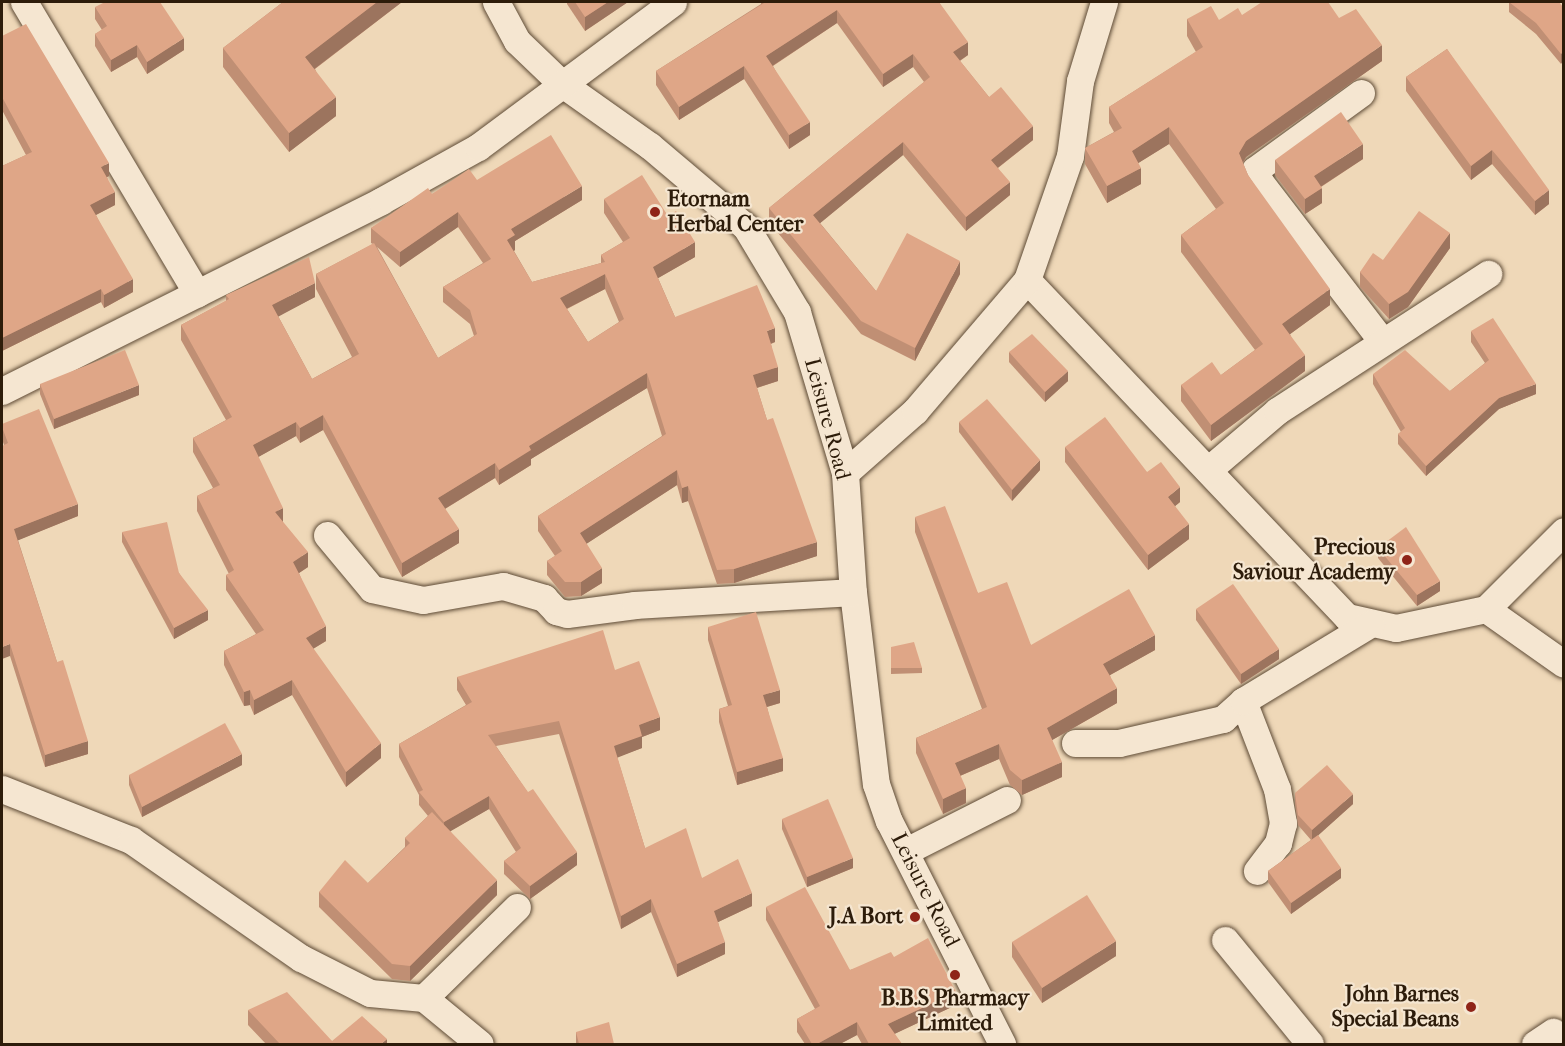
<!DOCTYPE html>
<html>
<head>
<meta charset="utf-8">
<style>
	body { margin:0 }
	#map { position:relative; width:1565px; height:1046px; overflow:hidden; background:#efd8b8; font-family:"IM FELL French Canon",serif }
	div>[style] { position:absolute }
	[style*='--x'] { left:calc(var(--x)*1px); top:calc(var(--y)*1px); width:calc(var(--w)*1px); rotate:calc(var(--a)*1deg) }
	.roads { filter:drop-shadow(0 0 2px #5e4b36) drop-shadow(0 0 2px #5e4b36) }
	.street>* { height:27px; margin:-13.5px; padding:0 13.5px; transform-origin:13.5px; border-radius:13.5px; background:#f5e6d1 }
	.wall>* { inset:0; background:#c08f74 }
	.shaded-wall>* { inset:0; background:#9c745e }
	.building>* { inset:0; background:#dfa687 }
	.dots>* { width:16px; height:16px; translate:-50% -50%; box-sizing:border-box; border:3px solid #f5e6d1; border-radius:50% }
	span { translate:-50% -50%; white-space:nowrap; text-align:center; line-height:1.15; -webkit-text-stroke:4.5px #f5e6d1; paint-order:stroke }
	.poi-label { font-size:22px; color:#2d1c0a; font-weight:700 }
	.left { translate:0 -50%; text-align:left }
	.right { translate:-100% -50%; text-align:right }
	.street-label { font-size:22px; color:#2d1c0a }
	.frame { position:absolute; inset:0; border:3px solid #2d1c0a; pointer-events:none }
</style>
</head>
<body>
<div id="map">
	<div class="roads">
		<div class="street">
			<i style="--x:24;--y:2;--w:339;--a:59.3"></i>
			<i style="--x:496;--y:2;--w:44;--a:61.7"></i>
			<i style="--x:517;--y:41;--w:61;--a:43.7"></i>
			<i style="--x:561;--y:83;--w:109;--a:35.3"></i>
			<i style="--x:650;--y:146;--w:126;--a:40.2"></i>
			<i style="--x:746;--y:227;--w:99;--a:59"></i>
			<i style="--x:797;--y:312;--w:168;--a:73.4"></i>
			<i style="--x:845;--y:473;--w:119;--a:86.2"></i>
			<i style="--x:853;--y:592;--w:193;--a:83.2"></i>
			<i style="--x:876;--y:784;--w:39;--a:71"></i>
			<i style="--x:889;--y:821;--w:250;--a:63.1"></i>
			<i style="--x:1361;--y:93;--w:131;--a:144"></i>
			<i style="--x:1255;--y:170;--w:13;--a:67"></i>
			<i style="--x:1260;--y:182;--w:200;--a:52.5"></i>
			<i style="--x:1027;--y:280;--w:465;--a:46.5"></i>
			<i style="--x:1347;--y:617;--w:50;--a:12.7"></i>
			<i style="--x:1396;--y:628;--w:92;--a:-11.9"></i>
			<i style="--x:1486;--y:609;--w:110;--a:-45"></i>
			<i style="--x:2;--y:391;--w:424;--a:-26.6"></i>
			<i style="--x:381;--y:201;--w:111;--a:-29.1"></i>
			<i style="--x:478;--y:147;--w:243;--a:-36.6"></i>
			<i style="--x:1208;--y:470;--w:91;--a:-40.5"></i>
			<i style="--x:1277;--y:411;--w:252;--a:-33"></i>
			<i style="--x:845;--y:473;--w:94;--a:-41.5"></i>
			<i style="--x:915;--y:411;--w:172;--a:-49.5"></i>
			<i style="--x:1027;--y:280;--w:131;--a:-70.9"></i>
			<i style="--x:1070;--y:156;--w:76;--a:-82.4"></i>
			<i style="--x:1080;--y:81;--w:83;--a:-73.1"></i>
			<i style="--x:327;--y:535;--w:70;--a:50.2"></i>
			<i style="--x:372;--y:589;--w:52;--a:12.2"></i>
			<i style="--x:423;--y:600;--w:81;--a:-9.9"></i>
			<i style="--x:503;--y:586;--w:43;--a:16.3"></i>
			<i style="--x:544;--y:598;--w:18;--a:47"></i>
			<i style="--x:556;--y:611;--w:11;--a:15"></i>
			<i style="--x:567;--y:614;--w:69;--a:-7.5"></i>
			<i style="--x:635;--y:605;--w:218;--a:-3.4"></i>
			<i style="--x:1486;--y:609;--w:95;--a:35.2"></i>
			<i style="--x:1243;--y:701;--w:94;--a:68.9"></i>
			<i style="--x:1277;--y:789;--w:35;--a:80"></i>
			<i style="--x:1283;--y:823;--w:21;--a:104"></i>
			<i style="--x:1278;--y:843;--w:35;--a:127"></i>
			<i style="--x:1075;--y:743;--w:44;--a:0"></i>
			<i style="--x:1119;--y:743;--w:107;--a:-13"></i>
			<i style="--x:1223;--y:719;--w:27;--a:-42"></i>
			<i style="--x:1243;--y:701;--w:149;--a:-31.2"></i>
			<i style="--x:2;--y:789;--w:139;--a:21.6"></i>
			<i style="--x:131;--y:840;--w:207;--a:34.8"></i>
			<i style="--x:301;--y:958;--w:77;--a:26.9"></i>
			<i style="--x:370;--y:993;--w:54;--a:5.3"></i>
			<i style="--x:424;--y:998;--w:130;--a:-44.4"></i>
			<i style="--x:906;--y:851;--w:113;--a:-26.8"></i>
			<i style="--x:1225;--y:940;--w:134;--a:50.7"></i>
			<i style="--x:424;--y:998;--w:72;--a:39.4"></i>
			<i style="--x:1535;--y:1044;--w:22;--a:-34"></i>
		</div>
	</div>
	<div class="wall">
		<i style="clip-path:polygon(283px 2px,402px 2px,315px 69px,336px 116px,289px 152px,223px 67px,223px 48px)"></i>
		<i style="clip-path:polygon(567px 2px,628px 2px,585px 31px,567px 4px)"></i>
		<i style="clip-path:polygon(761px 2px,939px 2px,968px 55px,960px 61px,989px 97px,1033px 140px,998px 168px,1010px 195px,966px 231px,903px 155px,820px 223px,876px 291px,960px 274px,915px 361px,861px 334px,769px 222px,769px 208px,924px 82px,913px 67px,883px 87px,837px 23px,773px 66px,810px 135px,789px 149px,744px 79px,679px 120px,656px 85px,656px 71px,761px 4px)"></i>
		<i style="clip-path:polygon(1509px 2px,1563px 7px,1561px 64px,1536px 34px,1509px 12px)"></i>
		<i style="clip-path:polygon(95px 7px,184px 50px,147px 74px,137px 57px,111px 72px,95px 46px,95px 34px,102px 30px,95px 19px)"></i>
		<i style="clip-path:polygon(1242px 15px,1339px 18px,1382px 61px,1246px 157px,1243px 163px,1248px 175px,1330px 305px,1290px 334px,1305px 371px,1211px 441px,1181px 401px,1181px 385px,1221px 375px,1255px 350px,1181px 252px,1181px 235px,1216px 209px,1169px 144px,1138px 163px,1141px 184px,1107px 203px,1085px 164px,1085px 148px,1114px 132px,1109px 123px,1109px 107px,1196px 52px,1187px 36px,1187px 19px,1219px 20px)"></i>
		<i style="clip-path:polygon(2px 36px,109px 176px,107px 177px,115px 205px,96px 215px,133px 292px,104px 308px,101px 302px,2px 351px,2px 166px,26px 155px,2px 110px)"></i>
		<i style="clip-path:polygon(1447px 49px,1549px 204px,1535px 215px,1492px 164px,1471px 180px,1406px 91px,1406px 77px)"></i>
		<i style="clip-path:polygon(1363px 159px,1321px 187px,1322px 203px,1305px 214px,1275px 175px,1275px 160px)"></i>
		<i style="clip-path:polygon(evenodd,477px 180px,582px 200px,515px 241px,515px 250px,514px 251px,532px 282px,601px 263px,601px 255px,623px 242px,604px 213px,604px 199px,695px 257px,658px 278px,675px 317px,775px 342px,771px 344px,778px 381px,757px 388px,767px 420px,817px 556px,734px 583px,717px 584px,688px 501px,682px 503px,677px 485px,586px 544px,602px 583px,581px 596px,565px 597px,547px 575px,547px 561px,555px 556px,538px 531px,538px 516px,662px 436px,647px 388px,531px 459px,531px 465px,499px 485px,495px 478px,445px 509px,459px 543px,402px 577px,323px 430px,300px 443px,296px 436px,258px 457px,283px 523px,308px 567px,299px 573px,326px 641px,313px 649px,381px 758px,346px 787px,292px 695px,254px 715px,250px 705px,244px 706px,224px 665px,224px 651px,256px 634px,226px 590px,226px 575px,229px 574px,197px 511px,197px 496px,213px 488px,193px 452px,193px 438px,226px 420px,181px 340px,181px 325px,226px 301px,226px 295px,315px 297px,278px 316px,312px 379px,352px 357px,316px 289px,316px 274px,373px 244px,371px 243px,371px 228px,432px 194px,477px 180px,458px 227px,483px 263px,443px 287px,443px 302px,470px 324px,474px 336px,438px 358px,377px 247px,400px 267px,458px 227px,477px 180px,605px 289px,619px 322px,588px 342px,567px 309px,605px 289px)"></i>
		<i style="clip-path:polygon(1450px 248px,1408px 307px,1389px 319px,1360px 287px,1360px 272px,1383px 260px)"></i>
		<i style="clip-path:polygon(1471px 331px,1536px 394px,1499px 409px,1426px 476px,1398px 444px,1398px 434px,1401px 432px,1373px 384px,1373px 374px,1450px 391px,1485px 363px,1471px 342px)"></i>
		<i style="clip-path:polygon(1009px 352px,1068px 381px,1045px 402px,1009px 362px)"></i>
		<i style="clip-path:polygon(40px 384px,139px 395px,54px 429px,40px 394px)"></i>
		<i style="clip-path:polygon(959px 422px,1040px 470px,1012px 501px,959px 432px)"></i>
		<i style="clip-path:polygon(2px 424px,78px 516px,18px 540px,57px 662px,88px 754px,45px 767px,10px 656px,4px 445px,2px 439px)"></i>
		<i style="clip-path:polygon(1065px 447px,1147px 472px,1180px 502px,1175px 506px,1189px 539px,1148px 570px,1065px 462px)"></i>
		<i style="clip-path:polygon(915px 517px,978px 593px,1031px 645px,1155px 650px,1110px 675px,1117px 703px,1052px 740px,1062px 777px,1022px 795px,1010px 785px,999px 759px,960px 776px,966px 803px,943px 814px,916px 753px,916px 738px,982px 709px,915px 532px)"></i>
		<i style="clip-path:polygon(122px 532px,179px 573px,208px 620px,174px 639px,122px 542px)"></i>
		<i style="clip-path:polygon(1378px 548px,1440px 591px,1417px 606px,1378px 558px)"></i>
		<i style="clip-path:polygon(1196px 609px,1279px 659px,1241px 684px,1196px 620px)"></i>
		<i style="clip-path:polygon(708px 627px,780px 703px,767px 707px,783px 771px,737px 785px,719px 722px,719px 709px,728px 706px,708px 640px)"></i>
		<i style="clip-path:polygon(891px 647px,922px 668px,922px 673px,891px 674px)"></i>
		<i style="clip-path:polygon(615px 670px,660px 730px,642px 737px,642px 748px,617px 757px,645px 848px,702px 878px,752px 906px,718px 922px,725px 954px,677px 977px,651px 912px,621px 929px,559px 734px,496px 746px,577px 865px,530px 899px,504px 874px,504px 861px,516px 852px,489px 809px,450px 831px,497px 895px,410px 981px,392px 979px,319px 907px,319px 892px,368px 883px,405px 847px,405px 838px,428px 816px,419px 805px,419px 795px,399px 757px,399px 744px,466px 705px,457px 690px,457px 677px)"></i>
		<i style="clip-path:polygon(242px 765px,142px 817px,129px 785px,129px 775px)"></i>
		<i style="clip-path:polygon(1295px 793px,1353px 804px,1318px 835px,1341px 878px,1291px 914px,1268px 882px,1268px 871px,1311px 840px,1298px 825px,1295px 803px)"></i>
		<i style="clip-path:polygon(782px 819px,853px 868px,807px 887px,782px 829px)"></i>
		<i style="clip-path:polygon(766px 907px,850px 970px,894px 957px,956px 1005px,894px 1034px,902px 1044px,862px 1044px,857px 1035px,840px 1044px,805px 1044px,797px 1032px,797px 1019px,815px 1009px,766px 920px)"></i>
		<i style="clip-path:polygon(1012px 942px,1116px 956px,1042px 1003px,1012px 957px)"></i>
		<i style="clip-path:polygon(248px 1010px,332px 1041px,387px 1044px,266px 1044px,248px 1025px)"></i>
		<i style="clip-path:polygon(576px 1032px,614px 1044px,576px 1044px)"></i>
	</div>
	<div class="shaded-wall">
		<i style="clip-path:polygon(377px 2px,402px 2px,305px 76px,305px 57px)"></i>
		<i style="clip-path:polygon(608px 2px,628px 2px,585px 31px,585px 17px)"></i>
		<i style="clip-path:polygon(837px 10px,837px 23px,766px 70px,766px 56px)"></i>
		<i style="clip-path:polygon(184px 38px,184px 50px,147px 74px,147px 62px)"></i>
		<i style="clip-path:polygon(968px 42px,968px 55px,953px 65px,953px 52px)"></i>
		<i style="clip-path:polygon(137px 45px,137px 57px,111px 72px,111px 60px)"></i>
		<i style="clip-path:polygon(1382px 45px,1382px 61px,1246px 157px,1239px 170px,1239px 153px,1246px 141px)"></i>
		<i style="clip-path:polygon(1563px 51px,1563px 61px,1561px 64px,1561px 54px)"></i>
		<i style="clip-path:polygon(913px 54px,913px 67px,883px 87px,883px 74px)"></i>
		<i style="clip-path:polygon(744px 66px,744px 79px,679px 120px,679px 107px)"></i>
		<i style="clip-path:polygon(336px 97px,336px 116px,289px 152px,289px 133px)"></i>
		<i style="clip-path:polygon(810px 122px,810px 135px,789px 149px,789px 135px)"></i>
		<i style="clip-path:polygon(1033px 126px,1033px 140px,991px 173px,991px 160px)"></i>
		<i style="clip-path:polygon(1169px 127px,1169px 144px,1132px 167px,1132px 151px)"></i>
		<i style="clip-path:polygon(903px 142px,903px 155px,813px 229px,813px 215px)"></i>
		<i style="clip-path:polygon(1363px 144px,1363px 159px,1314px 191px,1314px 176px)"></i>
		<i style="clip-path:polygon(1492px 150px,1492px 164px,1471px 180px,1471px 166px)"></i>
		<i style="clip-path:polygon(109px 163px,109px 176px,101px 180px,101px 167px)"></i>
		<i style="clip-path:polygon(1141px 168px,1141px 184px,1107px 203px,1107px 186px)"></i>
		<i style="clip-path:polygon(1010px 182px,1010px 195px,966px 231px,966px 217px)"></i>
		<i style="clip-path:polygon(582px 186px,582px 200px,515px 241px,515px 250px,507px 255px,507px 240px,511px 229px)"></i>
		<i style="clip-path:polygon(1322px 188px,1322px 203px,1305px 214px,1305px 199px)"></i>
		<i style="clip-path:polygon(1549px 190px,1549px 204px,1535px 215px,1535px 201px)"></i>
		<i style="clip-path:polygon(115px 192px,115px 205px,90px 218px,90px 205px)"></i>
		<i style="clip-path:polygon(458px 212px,458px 227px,400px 267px,400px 252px)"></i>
		<i style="clip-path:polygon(1450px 233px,1450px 248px,1408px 307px,1389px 319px,1389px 304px)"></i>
		<i style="clip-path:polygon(695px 242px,695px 257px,653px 281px,653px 267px)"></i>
		<i style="clip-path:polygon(960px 261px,960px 274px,915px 361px,915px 348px)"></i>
		<i style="clip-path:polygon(605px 274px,605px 289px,560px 312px,560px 298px)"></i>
		<i style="clip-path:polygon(133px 279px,133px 292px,104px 308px,104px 295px)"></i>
		<i style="clip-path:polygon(315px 283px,315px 297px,272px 320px,272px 305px)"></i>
		<i style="clip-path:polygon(101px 289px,101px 302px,2px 351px,2px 338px)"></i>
		<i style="clip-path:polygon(1330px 289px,1330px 305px,1282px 340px,1282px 324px)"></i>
		<i style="clip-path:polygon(775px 328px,775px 342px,767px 345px,767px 331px)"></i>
		<i style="clip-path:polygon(1305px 355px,1305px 371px,1211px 441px,1211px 425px)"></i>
		<i style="clip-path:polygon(778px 367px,778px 381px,753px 389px,753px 375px)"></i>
		<i style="clip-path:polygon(1068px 371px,1068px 381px,1045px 402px,1045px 392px)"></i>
		<i style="clip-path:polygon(647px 373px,647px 388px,531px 459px,531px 465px,499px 485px,499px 470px,529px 446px)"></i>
		<i style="clip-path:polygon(1536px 384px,1536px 394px,1499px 409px,1426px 476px,1426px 466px,1499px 398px)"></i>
		<i style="clip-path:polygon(139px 385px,139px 395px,54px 429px,54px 419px)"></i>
		<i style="clip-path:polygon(323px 415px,323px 430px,300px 443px,300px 428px)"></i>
		<i style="clip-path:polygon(296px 422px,296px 436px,253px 460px,253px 445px)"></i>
		<i style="clip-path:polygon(1040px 460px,1040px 470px,1012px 501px,1012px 490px)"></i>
		<i style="clip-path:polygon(495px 463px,495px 478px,438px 513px,438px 498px)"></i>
		<i style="clip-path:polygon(677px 470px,677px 485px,580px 548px,580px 533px)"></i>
		<i style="clip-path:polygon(688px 486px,688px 501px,682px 503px,682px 488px)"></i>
		<i style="clip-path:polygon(1180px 487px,1180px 502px,1168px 512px,1168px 497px)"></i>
		<i style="clip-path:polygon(78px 504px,78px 516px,14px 542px,14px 529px)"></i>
		<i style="clip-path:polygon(283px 508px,283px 523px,275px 512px)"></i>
		<i style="clip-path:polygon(1189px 524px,1189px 539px,1148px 570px,1148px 555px)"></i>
		<i style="clip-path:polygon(459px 529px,459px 543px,402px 577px,402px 563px)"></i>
		<i style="clip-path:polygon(817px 542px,817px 556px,734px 583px,734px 569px)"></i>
		<i style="clip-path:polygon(308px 552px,308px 567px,293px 577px,293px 562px)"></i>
		<i style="clip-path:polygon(602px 568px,602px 583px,581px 596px,581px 582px)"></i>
		<i style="clip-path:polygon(1440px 581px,1440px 591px,1417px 606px,1417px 595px)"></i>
		<i style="clip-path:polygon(208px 610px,208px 620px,174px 639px,174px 628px)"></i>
		<i style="clip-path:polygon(326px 626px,326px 641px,306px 653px,306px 638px)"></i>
		<i style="clip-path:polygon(1155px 635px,1155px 650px,1103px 679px,1103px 664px)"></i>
		<i style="clip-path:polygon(10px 644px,10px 656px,2px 659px,2px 647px)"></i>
		<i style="clip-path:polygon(1279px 649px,1279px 659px,1241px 684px,1241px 674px)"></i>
		<i style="clip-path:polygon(292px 680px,292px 695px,254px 715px,254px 700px)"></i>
		<i style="clip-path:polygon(1117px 688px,1117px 703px,1047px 743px,1047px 728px)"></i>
		<i style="clip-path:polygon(250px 690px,250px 705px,244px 706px,244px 692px)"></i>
		<i style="clip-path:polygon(780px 690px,780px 703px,763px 708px,763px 695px)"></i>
		<i style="clip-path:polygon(660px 717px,660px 730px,642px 737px,642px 748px,614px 759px,614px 746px,639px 725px)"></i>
		<i style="clip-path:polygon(88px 741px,88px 754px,45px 767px,45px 755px)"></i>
		<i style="clip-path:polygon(381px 743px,381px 758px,346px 787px,346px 772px)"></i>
		<i style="clip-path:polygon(999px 744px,999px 759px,955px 778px,955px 763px)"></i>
		<i style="clip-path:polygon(242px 754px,242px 765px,142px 817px,142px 807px)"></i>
		<i style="clip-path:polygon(783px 758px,783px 771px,737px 785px,737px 772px)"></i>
		<i style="clip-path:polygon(1062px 762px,1062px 777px,1022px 795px,1022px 780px)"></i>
		<i style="clip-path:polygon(966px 788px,966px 803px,943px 814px,943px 799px)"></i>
		<i style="clip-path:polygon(1353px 794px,1353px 804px,1312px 841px,1312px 830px)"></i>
		<i style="clip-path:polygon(489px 796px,489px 809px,444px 835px,444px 822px)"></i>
		<i style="clip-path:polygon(577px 852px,577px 865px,530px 899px,530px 886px)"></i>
		<i style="clip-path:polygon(853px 858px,853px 868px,807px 887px,807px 877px)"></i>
		<i style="clip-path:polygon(1341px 868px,1341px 878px,1291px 914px,1291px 903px)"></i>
		<i style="clip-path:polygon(497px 880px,497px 895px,410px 981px,410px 966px)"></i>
		<i style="clip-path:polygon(752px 893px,752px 906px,714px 924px,714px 911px)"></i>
		<i style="clip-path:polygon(651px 899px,651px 912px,621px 929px,621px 916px)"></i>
		<i style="clip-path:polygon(1116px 941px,1116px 956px,1042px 1003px,1042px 988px)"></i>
		<i style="clip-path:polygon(725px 942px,725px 954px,677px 977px,677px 964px)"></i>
		<i style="clip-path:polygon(956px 992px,956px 1005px,888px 1037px,888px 1024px)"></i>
		<i style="clip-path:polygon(857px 1022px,857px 1035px,840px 1044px,817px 1044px)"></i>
		<i style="clip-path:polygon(387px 1039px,387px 1044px,381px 1044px)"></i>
	</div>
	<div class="building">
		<i style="clip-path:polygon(105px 2px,160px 2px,184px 38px,147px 62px,137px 45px,111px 60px,95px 34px,107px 26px,95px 7px)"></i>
		<i style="clip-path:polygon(283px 2px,377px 2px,305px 57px,336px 97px,289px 133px,223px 48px)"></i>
		<i style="clip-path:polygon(575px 2px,608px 2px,585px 17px)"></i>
		<i style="clip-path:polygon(763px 2px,939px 2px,968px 42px,953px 52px,989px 97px,1001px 87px,1033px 126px,991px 160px,1010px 182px,966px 217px,903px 142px,813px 215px,876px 291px,907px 233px,960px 261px,915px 348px,861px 321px,769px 208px,930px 77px,913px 54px,883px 74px,837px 10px,766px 56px,810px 122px,789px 135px,744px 66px,679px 107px,656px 71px,764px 3px)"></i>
		<i style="clip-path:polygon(1262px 2px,1328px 2px,1339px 18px,1356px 9px,1382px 45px,1246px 141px,1239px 153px,1248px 175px,1330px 289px,1282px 324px,1305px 355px,1211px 425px,1181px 385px,1212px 362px,1221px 375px,1263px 344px,1181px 235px,1224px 203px,1169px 127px,1132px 151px,1141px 168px,1107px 186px,1085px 148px,1122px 128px,1109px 107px,1203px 47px,1187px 19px,1211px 6px,1219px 20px,1238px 8px,1242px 15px)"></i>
		<i style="clip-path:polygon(1509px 2px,1559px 2px,1563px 7px,1563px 51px,1561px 54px,1536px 23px)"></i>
		<i style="clip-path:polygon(26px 24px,109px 163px,101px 167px,115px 192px,90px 205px,133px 279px,104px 295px,101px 289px,2px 338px,2px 245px,3px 244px,2px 241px,2px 166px,32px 152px,2px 97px,2px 36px)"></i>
		<i style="clip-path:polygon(1447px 49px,1549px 190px,1535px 201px,1492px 150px,1471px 166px,1406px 77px)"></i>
		<i style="clip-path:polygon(1341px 112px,1363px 144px,1314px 176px,1322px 188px,1305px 199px,1275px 160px)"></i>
		<i style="clip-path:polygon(evenodd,551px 135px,582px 186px,511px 229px,515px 235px,507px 240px,532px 282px,605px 262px,601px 255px,630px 238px,604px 199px,642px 175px,668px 216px,676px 211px,695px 242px,653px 267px,675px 317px,757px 285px,775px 328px,767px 331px,778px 367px,753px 375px,767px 420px,773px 418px,817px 542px,734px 569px,717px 570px,688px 486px,682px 488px,677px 470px,580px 533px,602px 568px,581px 582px,565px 582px,547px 561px,562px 551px,538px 516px,666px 434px,647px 373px,529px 446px,531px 450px,499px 470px,495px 463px,438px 498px,459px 529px,402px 563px,323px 415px,300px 428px,296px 422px,253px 445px,283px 508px,275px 512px,308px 552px,293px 562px,326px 626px,306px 638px,381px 743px,346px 772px,292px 680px,254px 700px,250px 690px,244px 692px,224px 651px,264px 630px,226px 575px,234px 570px,197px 496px,220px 485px,193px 438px,232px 417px,181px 325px,229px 299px,226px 295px,309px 257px,315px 283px,272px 305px,312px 379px,359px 354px,316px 274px,374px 243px,438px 358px,477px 334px,470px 310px,443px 287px,491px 259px,458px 212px,400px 252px,371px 228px,428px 188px,432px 194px,469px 169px,477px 180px,551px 135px,605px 274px,624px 319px,588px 342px,560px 298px,605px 274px)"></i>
		<i style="clip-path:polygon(1419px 211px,1450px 233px,1408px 292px,1389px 304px,1360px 272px,1373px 253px,1383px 260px)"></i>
		<i style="clip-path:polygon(1493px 318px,1536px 384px,1499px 398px,1426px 466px,1398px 434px,1405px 428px,1373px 374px,1405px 350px,1450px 391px,1489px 360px,1471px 331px)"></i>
		<i style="clip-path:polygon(1032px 334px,1068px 371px,1045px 392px,1009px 352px)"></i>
		<i style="clip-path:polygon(125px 350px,139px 385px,54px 419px,40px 384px)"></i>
		<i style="clip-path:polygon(987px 399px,1040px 460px,1012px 490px,959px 422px)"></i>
		<i style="clip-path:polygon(39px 409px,78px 504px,14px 529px,57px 662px,63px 660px,88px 741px,45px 755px,10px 644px,2px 647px,2px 446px,8px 443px,2px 427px,2px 424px)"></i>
		<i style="clip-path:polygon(1105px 417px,1147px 472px,1161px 462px,1180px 487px,1168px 497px,1189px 524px,1148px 555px,1065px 447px)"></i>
		<i style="clip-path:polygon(945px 506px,978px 593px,1007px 582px,1031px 645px,1129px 589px,1155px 635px,1103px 664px,1117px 688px,1047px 728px,1062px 762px,1022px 780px,1010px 770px,999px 744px,955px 763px,966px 788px,943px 799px,916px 738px,987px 707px,915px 517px)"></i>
		<i style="clip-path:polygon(167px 522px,179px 573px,208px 610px,174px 628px,122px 532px)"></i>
		<i style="clip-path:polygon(1406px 527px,1440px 581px,1417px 595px,1378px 548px)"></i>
		<i style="clip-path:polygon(1233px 584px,1279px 649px,1241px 674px,1196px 609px)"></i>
		<i style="clip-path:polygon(756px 612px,780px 690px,763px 695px,783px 758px,737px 772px,719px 709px,732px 705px,708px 627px)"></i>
		<i style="clip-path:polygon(603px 630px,615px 670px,639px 661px,660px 717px,639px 725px,642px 736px,614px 746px,645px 848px,686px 828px,702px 878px,738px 859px,752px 893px,714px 911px,725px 942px,677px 964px,651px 899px,621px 916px,559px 721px,488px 735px,528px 792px,533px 789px,577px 852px,530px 886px,504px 861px,521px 848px,489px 796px,444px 822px,419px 792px,423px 790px,399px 744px,472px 702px,457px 677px)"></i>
		<i style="clip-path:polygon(914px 642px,922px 668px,891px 668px,891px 647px)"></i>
		<i style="clip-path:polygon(225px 723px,242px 754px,142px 807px,129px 775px)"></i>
		<i style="clip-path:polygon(1327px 765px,1353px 794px,1312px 830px,1298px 815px,1295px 793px)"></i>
		<i style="clip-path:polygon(828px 799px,853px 858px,807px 877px,782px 819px)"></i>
		<i style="clip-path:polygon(432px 812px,497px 880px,410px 966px,392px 964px,319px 892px,345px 860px,368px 883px,410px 843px,405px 838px)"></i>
		<i style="clip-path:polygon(1318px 835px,1341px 868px,1291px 903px,1268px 871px)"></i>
		<i style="clip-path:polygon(805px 887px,850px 970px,891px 952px,894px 957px,928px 938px,956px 992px,888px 1024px,902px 1044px,869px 1044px,857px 1022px,817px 1044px,812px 1044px,797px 1019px,820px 1006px,766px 907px)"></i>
		<i style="clip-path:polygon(1087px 895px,1116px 941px,1042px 988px,1012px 942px)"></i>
		<i style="clip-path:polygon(287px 992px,332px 1041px,362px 1016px,387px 1039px,381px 1044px,280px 1044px,248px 1010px)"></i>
		<i style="clip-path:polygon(609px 1022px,614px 1044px,579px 1044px,576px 1032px)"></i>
	</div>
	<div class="dots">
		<i style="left:655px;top:212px;background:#8f2418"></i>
		<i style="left:1407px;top:560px;background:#8f2418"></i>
		<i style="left:915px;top:917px;background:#8f2418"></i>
		<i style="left:955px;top:975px;background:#8f2418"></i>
		<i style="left:1471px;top:1007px;background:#8f2418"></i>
	</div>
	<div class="poi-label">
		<span class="left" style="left:667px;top:212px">Etornam<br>Herbal Center</span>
		<span class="right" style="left:1395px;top:560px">Precious<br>Saviour Academy</span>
		<span class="right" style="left:903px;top:917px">J.A Bort</span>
		<span class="right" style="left:1459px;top:1007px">John Barnes<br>Special Beans</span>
		<span style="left:955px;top:1011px">B.B.S Pharmacy<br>Limited</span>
	</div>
	<div class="street-label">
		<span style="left:827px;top:419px;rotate:75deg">Leisure Road</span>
		<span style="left:925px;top:890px;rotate:63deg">Leisure Road</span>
	</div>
	<div class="frame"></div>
</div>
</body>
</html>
